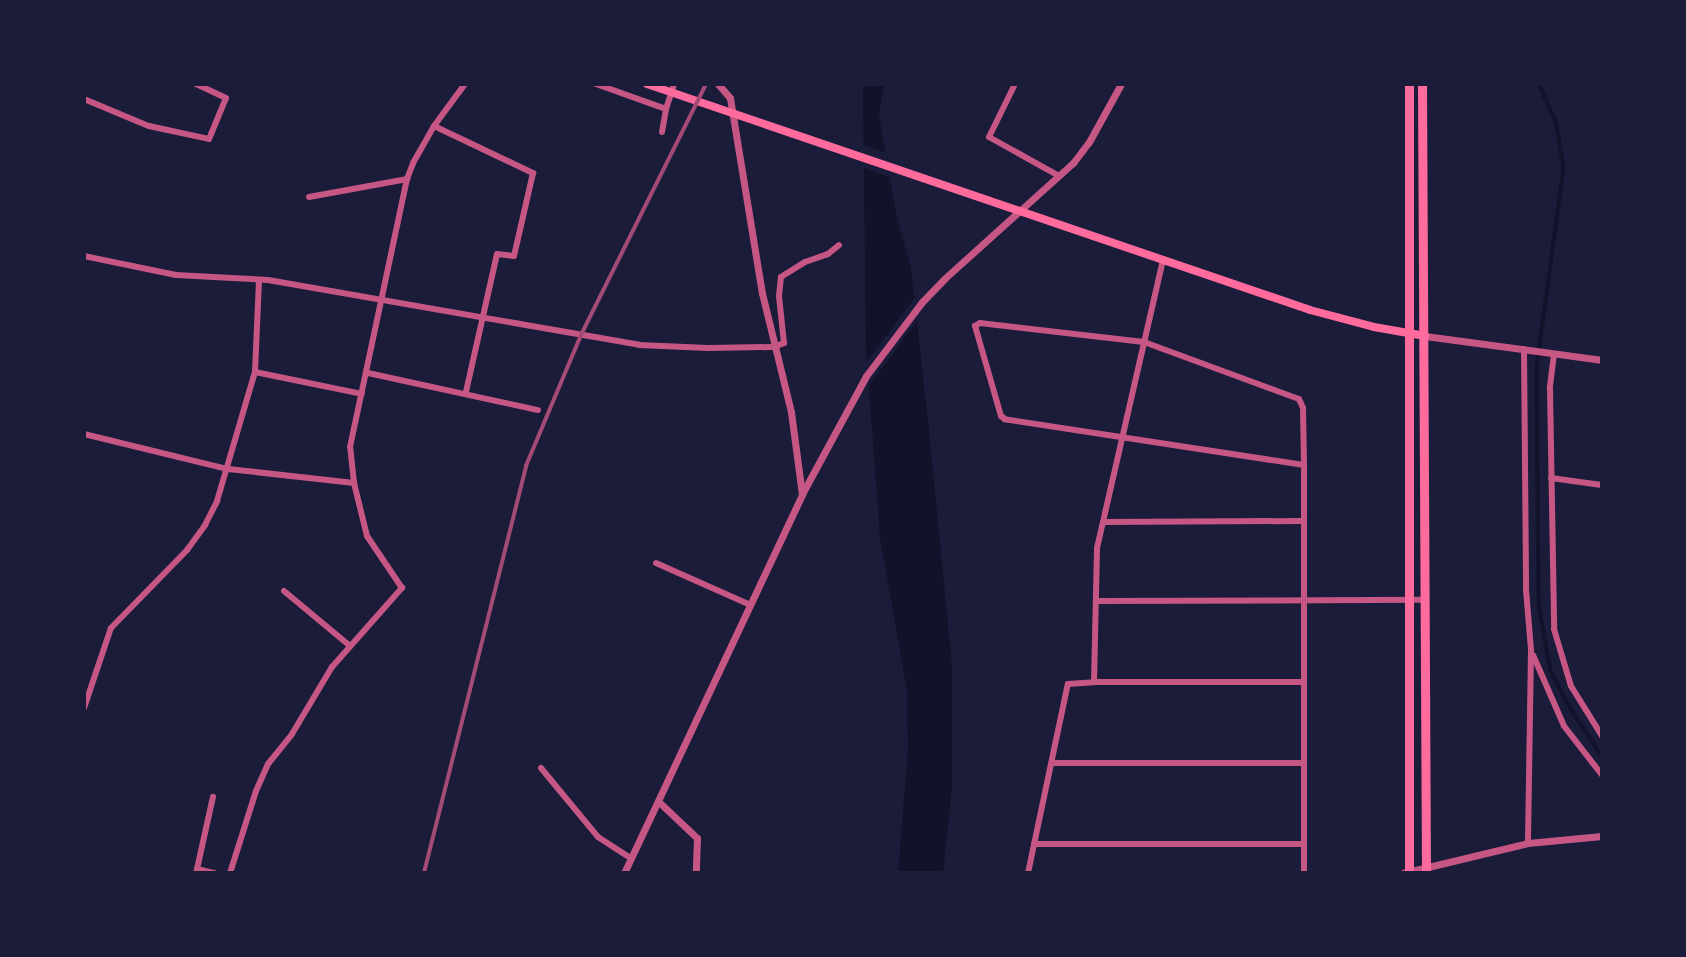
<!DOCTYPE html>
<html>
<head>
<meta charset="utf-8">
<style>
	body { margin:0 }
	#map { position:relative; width:1686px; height:957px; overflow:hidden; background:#1b1b3a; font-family:Cabin,sans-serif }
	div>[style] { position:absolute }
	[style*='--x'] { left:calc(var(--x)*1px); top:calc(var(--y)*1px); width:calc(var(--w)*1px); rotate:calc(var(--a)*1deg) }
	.water>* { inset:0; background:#12122b }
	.pier>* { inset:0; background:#1b1b3a }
	.stream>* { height:3.5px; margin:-1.75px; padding:0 1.75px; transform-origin:1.75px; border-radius:1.75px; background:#12122b }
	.minor>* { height:6px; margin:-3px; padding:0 3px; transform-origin:3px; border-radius:3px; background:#c65784 }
	.tertiary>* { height:7px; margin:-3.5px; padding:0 3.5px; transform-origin:3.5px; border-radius:3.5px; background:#c65784 }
	.secondary>* { height:8px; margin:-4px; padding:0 4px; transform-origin:4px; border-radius:4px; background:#ff6b9d }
	.primary>* { height:9px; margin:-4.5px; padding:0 4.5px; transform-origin:4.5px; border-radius:4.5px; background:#ff6b9d }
	.rail>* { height:3.5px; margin:-1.75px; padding:0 1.75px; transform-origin:1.75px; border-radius:1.75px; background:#a44b75 }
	span { translate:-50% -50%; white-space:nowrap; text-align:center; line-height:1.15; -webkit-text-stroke:5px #1b1b3a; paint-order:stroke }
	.frame { position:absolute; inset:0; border:86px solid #1b1b3a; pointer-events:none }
</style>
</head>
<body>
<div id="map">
	<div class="water">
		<i style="clip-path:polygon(863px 84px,884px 84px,879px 115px,896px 213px,911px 269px,928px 421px,952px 666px,952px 787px,943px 873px,898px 873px,908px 750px,907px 690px,880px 538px,873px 442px,866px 348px)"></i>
	</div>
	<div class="pier">
		<i style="clip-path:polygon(859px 144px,890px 154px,895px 179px,860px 167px)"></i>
		<i style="clip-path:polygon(917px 294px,920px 317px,865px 391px,864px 366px)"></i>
	</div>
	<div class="stream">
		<i style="--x:1539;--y:84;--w:41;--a:65.3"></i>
		<i style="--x:1556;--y:121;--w:48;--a:80.3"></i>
		<i style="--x:1564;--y:168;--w:201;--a:97.7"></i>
		<i style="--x:1537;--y:367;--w:238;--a:89.5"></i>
		<i style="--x:1539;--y:605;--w:67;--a:79.7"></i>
		<i style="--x:1551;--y:671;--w:34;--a:63"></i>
		<i style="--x:1566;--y:701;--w:66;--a:56.8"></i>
	</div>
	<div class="minor">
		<i style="--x:596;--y:84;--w:74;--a:19.7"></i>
		<i style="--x:666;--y:109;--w:26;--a:-72"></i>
		<i style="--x:1015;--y:84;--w:59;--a:116.1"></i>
		<i style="--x:989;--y:137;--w:80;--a:29.1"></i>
		<i style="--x:84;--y:99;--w:70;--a:22.6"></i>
		<i style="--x:149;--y:126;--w:61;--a:12.2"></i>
		<i style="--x:209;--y:139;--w:44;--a:-67.5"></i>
		<i style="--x:226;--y:98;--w:33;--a:-155"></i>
		<i style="--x:434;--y:126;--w:110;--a:25.4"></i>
		<i style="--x:533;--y:173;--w:85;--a:102.9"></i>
		<i style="--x:514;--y:256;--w:17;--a:-173"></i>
		<i style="--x:497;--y:254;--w:141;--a:102.7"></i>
		<i style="--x:662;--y:132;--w:23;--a:-80"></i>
		<i style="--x:309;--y:197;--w:100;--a:-10.4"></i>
		<i style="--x:84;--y:256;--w:94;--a:11.7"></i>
		<i style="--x:176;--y:275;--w:92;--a:3.1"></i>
		<i style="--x:268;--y:280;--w:377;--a:9.9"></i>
		<i style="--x:639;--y:345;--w:69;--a:2.5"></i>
		<i style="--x:708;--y:348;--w:66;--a:-0.9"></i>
		<i style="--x:774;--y:347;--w:11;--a:-22"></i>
		<i style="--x:784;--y:343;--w:47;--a:-96.1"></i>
		<i style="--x:779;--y:296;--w:19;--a:-84"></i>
		<i style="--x:781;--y:277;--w:28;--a:-32"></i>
		<i style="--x:805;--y:262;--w:24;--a:-19"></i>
		<i style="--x:828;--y:254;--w:14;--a:-39"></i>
		<i style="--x:1524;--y:349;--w:241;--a:89.5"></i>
		<i style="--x:1526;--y:590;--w:60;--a:85.2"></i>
		<i style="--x:1531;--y:650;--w:193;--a:90.9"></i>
		<i style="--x:1554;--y:354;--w:35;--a:97"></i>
		<i style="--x:1550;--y:389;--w:240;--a:89"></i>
		<i style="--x:1554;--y:629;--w:59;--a:73.4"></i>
		<i style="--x:1571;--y:686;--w:59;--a:58.2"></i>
		<i style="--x:255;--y:372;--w:109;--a:11.6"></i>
		<i style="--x:368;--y:373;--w:174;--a:12.3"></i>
		<i style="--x:84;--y:434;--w:148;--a:13.7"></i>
		<i style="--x:228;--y:469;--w:127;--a:6.3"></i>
		<i style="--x:1304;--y:465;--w:303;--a:-171.3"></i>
		<i style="--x:1005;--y:419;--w:5;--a:-143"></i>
		<i style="--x:1001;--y:416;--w:94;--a:-106.1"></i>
		<i style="--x:975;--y:326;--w:6;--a:-31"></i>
		<i style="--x:980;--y:323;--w:165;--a:6.6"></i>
		<i style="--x:1144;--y:342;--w:165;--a:20.2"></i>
		<i style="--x:1299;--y:399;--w:10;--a:66"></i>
		<i style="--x:1303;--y:408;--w:57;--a:89"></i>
		<i style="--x:1304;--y:465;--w:408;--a:90"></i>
		<i style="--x:1551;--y:478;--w:51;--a:7.8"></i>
		<i style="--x:1104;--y:522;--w:200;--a:-0.3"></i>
		<i style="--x:656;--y:563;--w:104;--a:23.9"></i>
		<i style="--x:284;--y:591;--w:86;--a:39.8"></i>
		<i style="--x:1097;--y:601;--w:326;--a:-0.2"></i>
		<i style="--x:1533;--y:655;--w:77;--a:66.4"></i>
		<i style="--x:1564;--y:726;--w:62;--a:52.2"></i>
		<i style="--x:1094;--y:682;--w:210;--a:0"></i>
		<i style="--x:84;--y:708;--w:84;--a:-71.4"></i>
		<i style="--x:111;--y:628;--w:109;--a:-45.7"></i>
		<i style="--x:187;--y:550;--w:31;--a:-54"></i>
		<i style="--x:205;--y:525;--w:27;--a:-63"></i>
		<i style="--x:217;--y:501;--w:134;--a:-73.6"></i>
		<i style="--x:255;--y:372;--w:92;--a:-87.5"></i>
		<i style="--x:1052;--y:763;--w:252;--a:0"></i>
		<i style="--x:541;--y:768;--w:89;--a:50.4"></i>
		<i style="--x:598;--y:837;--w:40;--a:32.9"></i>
		<i style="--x:1034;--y:844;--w:270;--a:0"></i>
		<i style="--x:197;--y:869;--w:74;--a:-77.5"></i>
		<i style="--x:196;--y:873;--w:4;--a:-76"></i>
		<i style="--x:197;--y:869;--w:18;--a:13"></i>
		<i style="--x:230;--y:873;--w:86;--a:-72.4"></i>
		<i style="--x:256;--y:791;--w:30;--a:-66"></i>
		<i style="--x:268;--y:764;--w:38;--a:-51"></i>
		<i style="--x:292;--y:734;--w:78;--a:-59.2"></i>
		<i style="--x:332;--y:667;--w:106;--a:-48.5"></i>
		<i style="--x:402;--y:588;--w:63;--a:-123.9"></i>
		<i style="--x:367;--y:536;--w:55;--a:-103.8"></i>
		<i style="--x:354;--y:483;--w:36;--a:-96"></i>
		<i style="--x:350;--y:447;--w:274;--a:-78"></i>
		<i style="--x:407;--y:179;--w:17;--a:-69"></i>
		<i style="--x:413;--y:163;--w:43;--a:-60.4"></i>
		<i style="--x:434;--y:126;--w:52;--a:-53.6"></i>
		<i style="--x:1028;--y:873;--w:193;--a:-78.1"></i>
		<i style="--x:1068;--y:684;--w:26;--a:-4"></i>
		<i style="--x:1094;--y:682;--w:134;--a:-88.7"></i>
		<i style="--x:1097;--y:548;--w:296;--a:-77.1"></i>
	</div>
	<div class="tertiary">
		<i style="--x:718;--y:84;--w:18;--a:49"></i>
		<i style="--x:730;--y:98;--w:198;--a:80.7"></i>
		<i style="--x:762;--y:293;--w:122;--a:76.3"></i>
		<i style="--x:791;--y:412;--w:83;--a:82.4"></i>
		<i style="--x:1425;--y:336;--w:179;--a:7.7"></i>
		<i style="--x:659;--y:802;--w:52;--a:43.5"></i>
		<i style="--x:697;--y:838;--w:35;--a:92"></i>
		<i style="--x:624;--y:873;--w:419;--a:-64.8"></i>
		<i style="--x:802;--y:494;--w:134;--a:-61.5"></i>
		<i style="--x:866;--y:376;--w:93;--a:-52.9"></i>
		<i style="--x:922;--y:302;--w:32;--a:-46"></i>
		<i style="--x:944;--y:279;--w:173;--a:-42"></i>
		<i style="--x:1073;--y:163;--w:26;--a:-53"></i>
		<i style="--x:1089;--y:142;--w:66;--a:-61.1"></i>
		<i style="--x:1403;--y:873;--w:129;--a:-13.5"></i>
		<i style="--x:1528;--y:843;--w:74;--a:-5.4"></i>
	</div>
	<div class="secondary">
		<i style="--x:647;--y:84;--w:700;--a:18.82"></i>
		<i style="--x:1310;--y:310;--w:66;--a:14.9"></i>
		<i style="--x:1374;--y:327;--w:52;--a:10"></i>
	</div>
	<div class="primary">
		<i style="--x:1409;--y:84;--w:789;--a:90"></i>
		<i style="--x:1422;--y:84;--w:789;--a:89.71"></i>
	</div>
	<div class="rail">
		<i style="--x:424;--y:873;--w:420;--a:-75.9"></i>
		<i style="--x:526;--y:466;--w:142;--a:-67.2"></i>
		<i style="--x:581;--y:335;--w:280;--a:-63.5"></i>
	</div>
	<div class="frame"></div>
</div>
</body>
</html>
